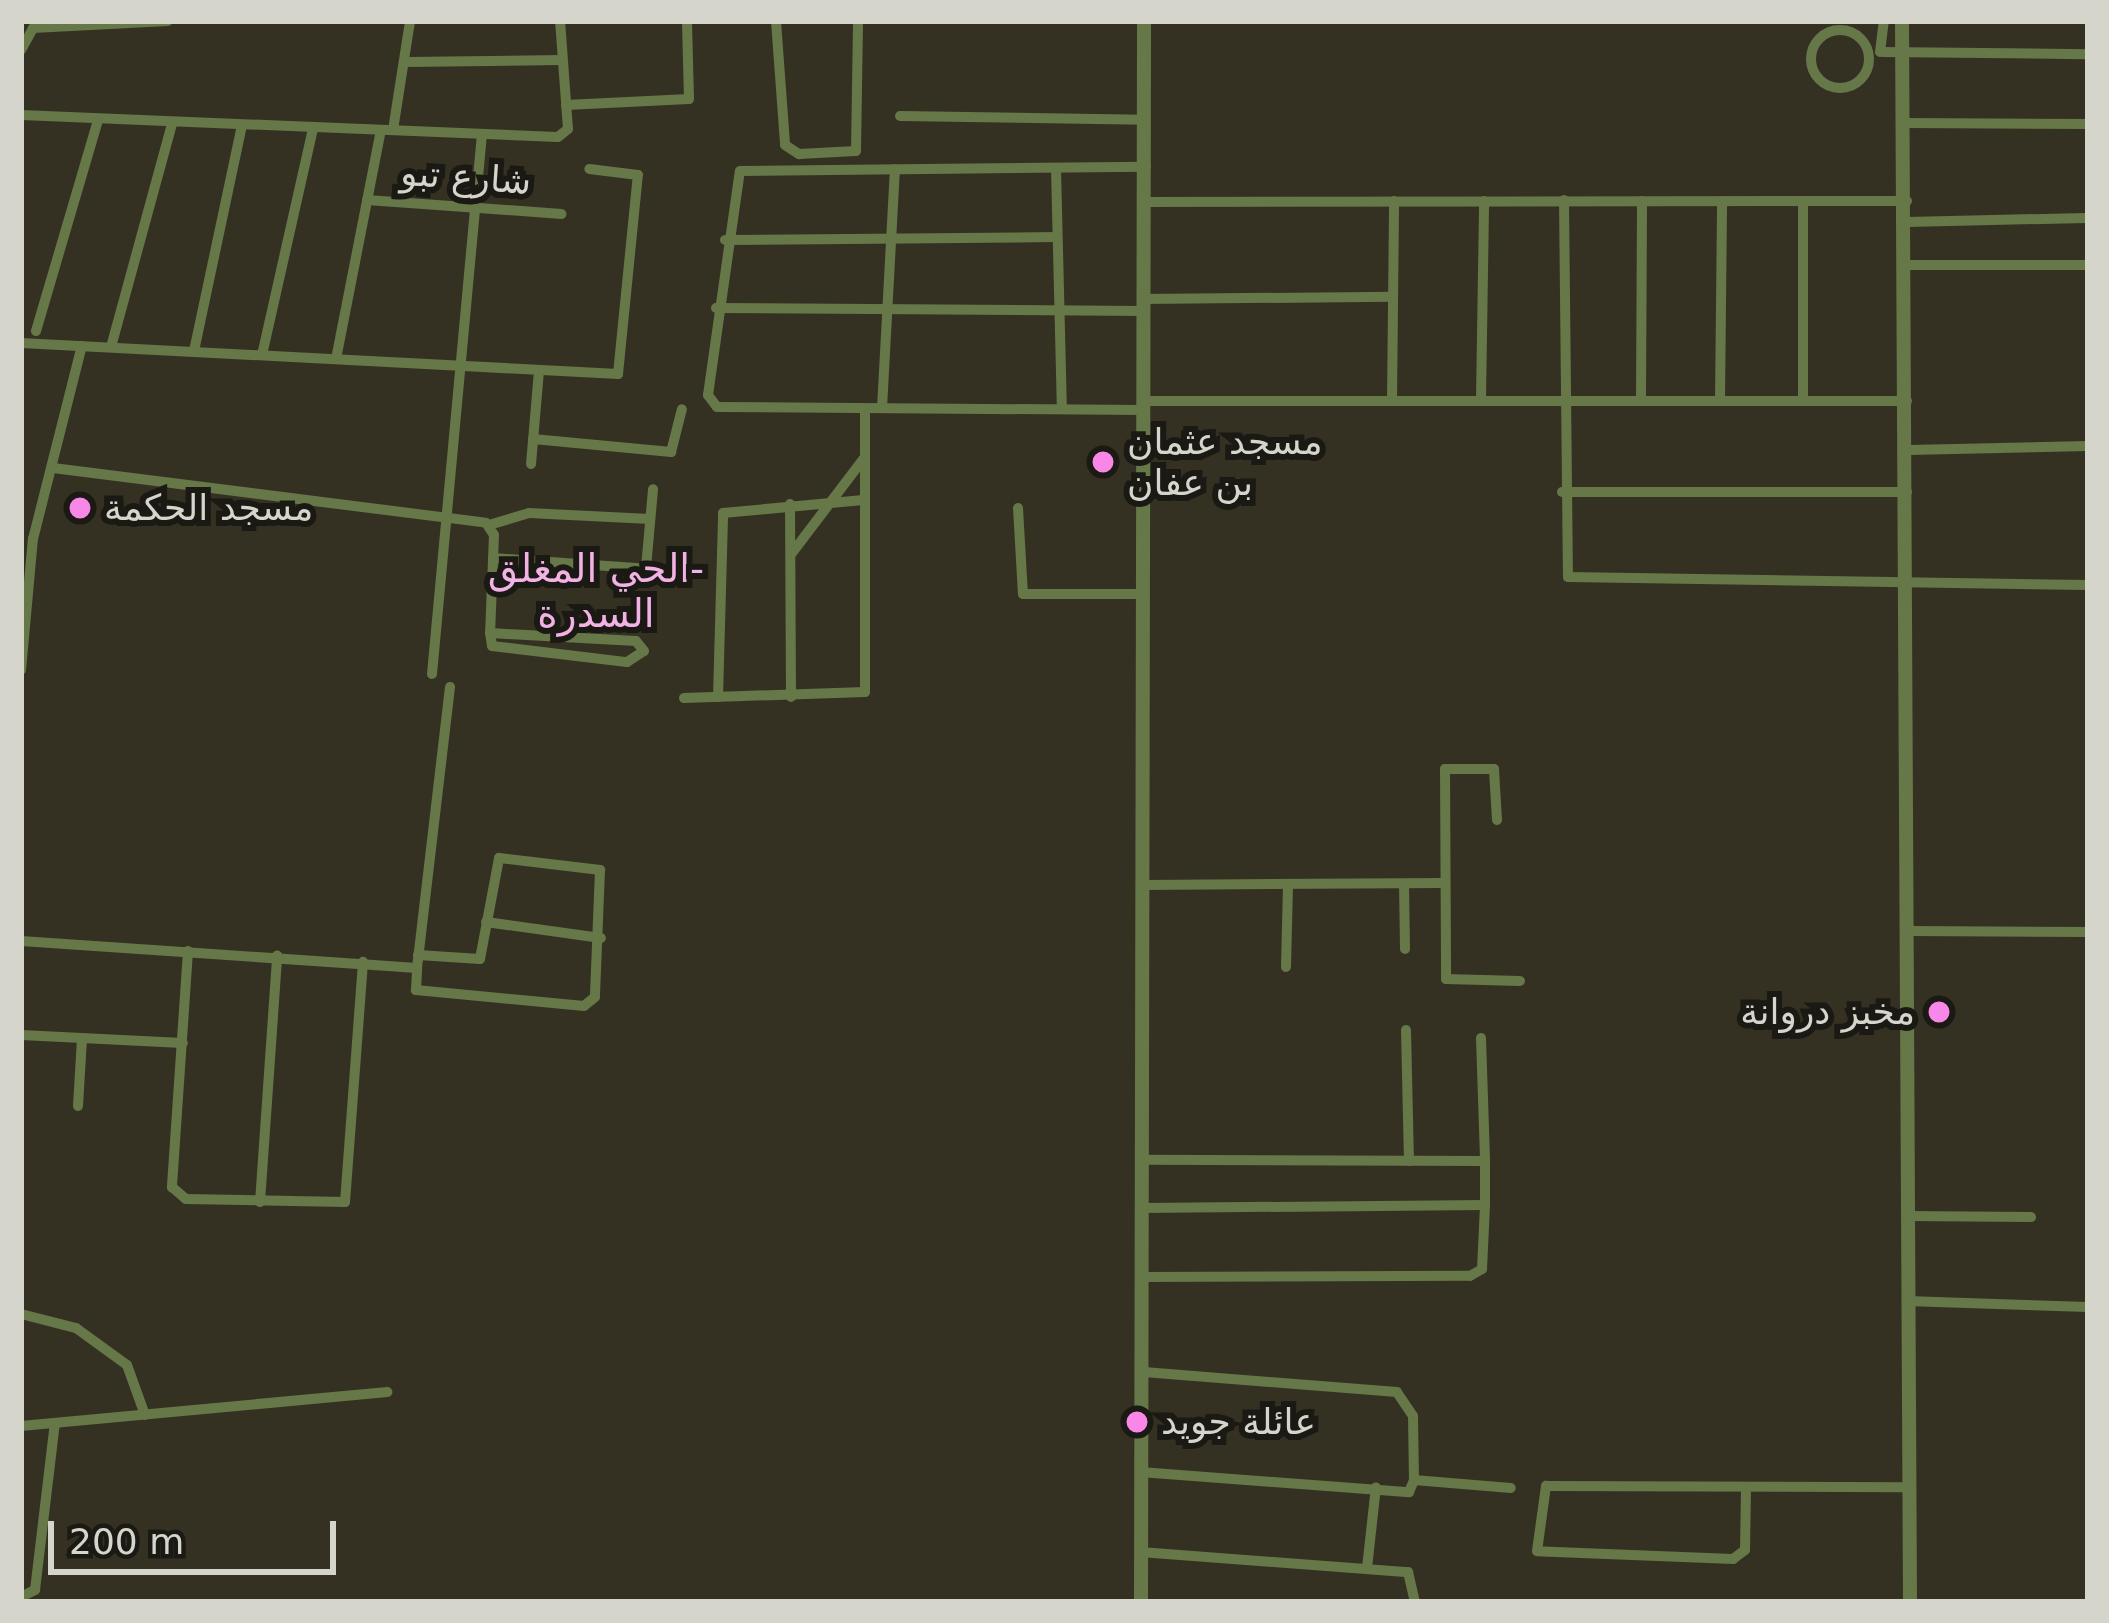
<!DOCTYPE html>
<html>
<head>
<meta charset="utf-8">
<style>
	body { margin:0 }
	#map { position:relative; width:2109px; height:1623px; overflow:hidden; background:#343123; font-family:"DejaVu Sans","Noto Sans Arabic",sans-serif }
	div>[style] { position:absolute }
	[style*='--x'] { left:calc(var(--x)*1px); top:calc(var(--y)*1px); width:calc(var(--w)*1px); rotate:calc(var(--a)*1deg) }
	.minor>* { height:10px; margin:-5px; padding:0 5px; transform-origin:5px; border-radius:5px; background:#667748 }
	.minor>.ring { margin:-5px; padding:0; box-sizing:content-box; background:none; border:10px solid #667748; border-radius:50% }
	.tertiary>* { height:14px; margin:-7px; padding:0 7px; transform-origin:7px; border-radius:7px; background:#667748 }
	.dots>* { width:33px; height:33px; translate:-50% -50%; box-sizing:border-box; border:6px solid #1a1913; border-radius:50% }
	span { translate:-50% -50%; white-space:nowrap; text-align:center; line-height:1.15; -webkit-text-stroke:12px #1a1913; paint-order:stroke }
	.street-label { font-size:36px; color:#d6d5cc }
	.poi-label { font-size:36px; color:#d6d5cc }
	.left { translate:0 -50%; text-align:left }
	.right { translate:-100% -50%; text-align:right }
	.neighbourhood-label { font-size:39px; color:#f2b2e6 }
	.frame { position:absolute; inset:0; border:24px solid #d6d5cc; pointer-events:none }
	.scale { position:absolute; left:48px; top:1521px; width:288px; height:54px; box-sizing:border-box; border:6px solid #d6d5cc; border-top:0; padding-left:15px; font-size:36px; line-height:42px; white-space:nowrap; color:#d6d5cc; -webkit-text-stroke:9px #1a1913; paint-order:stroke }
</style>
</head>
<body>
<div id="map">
	<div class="minor">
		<i style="--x:776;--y:21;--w:124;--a:85.8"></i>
		<i style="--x:785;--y:145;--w:17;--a:33"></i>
		<i style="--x:799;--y:154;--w:57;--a:-3"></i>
		<i style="--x:856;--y:151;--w:130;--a:-89.1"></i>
		<i class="ring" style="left:1811px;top:30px;width:48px;height:48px"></i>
		<i style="--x:21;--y:50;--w:25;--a:-61"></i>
		<i style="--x:33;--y:28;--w:135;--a:-3"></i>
		<i style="--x:1880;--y:52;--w:31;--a:-83"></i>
		<i style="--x:1883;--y:52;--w:205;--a:0.6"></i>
		<i style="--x:406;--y:62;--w:156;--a:-0.7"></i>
		<i style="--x:566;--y:105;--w:123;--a:-2.8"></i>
		<i style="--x:689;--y:99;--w:78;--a:-91.5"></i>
		<i style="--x:21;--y:115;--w:537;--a:2.35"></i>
		<i style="--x:558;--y:137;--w:13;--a:-39"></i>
		<i style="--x:568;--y:129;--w:108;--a:-94.2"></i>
		<i style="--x:900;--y:116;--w:245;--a:0.9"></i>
		<i style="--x:1905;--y:123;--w:183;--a:0.3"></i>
		<i style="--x:393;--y:130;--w:110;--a:-81.1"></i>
		<i style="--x:1056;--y:168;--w:241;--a:88.6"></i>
		<i style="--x:367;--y:200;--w:195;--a:4.1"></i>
		<i style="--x:1564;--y:200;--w:377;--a:89.4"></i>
		<i style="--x:1568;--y:577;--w:520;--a:0.88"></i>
		<i style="--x:1144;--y:202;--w:763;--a:-0.08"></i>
		<i style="--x:1907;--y:222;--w:180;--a:-1.3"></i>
		<i style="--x:725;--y:240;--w:332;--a:-0.5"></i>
		<i style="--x:1908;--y:265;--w:180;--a:0"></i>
		<i style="--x:1142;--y:299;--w:251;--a:-0.5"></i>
		<i style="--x:716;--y:308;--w:427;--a:0.4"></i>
		<i style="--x:36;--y:331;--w:220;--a:-73.6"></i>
		<i style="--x:21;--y:343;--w:598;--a:2.97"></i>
		<i style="--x:618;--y:374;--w:200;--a:-84.3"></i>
		<i style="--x:638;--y:175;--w:49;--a:-173"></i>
		<i style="--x:111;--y:347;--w:231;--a:-74.7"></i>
		<i style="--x:194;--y:351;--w:230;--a:-78"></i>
		<i style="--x:262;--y:355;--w:233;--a:-77.3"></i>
		<i style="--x:336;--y:359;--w:233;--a:-78.9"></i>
		<i style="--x:1481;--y:399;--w:198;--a:-89.1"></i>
		<i style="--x:1641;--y:399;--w:198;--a:-89.7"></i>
		<i style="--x:1720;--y:400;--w:199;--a:-89.4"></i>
		<i style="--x:1143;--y:401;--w:764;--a:0"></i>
		<i style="--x:1392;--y:401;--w:200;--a:-89.4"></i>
		<i style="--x:1803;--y:401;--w:199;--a:-90"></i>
		<i style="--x:882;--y:408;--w:239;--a:-86.9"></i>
		<i style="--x:1143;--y:410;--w:426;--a:-179.6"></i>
		<i style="--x:717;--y:407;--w:15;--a:-127"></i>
		<i style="--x:708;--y:395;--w:226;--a:-81.9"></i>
		<i style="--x:740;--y:171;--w:406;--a:-0.6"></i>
		<i style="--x:533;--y:439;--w:139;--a:5.4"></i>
		<i style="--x:671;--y:452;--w:44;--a:-75.7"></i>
		<i style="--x:1908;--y:450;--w:180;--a:-1.3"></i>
		<i style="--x:531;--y:464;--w:94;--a:-85.1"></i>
		<i style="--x:53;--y:468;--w:436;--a:7.2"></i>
		<i style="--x:486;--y:523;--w:14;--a:56"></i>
		<i style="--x:494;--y:535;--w:98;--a:92.3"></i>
		<i style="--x:490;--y:633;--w:13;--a:81"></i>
		<i style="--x:492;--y:646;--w:136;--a:6.8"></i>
		<i style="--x:627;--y:662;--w:20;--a:-33"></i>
		<i style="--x:644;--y:651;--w:13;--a:-129"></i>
		<i style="--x:636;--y:641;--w:146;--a:-176.9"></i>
		<i style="--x:1562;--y:492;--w:345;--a:0"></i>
		<i style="--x:790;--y:504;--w:193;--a:89.7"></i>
		<i style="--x:1018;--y:508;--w:86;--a:86.7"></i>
		<i style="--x:1023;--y:594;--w:120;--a:0"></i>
		<i style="--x:489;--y:525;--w:42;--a:-16.7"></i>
		<i style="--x:529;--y:513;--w:121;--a:2.8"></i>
		<i style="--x:792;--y:553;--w:119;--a:-52.8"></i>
		<i style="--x:493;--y:558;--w:186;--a:4"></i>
		<i style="--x:646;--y:568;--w:79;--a:-84.9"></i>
		<i style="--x:21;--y:670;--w:132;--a:-84.8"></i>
		<i style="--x:33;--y:539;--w:199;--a:-75.8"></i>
		<i style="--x:432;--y:674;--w:542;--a:-84.71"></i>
		<i style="--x:718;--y:697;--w:184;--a:-88.4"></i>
		<i style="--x:723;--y:513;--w:141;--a:-5.3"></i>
		<i style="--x:684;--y:698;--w:181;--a:-1.9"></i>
		<i style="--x:865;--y:692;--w:284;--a:-90"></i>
		<i style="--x:1497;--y:820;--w:51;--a:-93.4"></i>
		<i style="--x:1494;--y:769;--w:49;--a:180"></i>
		<i style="--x:1445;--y:769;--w:210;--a:89.7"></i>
		<i style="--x:1446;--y:979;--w:74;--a:1.5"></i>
		<i style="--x:1404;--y:884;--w:65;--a:89.1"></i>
		<i style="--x:1143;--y:885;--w:300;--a:-0.4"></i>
		<i style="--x:486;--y:922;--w:116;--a:7.9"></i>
		<i style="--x:1909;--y:931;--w:179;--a:0.3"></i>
		<i style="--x:21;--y:941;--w:397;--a:3.9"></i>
		<i style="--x:188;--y:951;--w:237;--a:93.9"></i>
		<i style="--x:172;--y:1187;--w:18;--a:41"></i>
		<i style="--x:186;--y:1199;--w:159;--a:1.1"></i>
		<i style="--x:345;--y:1202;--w:241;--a:-85.7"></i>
		<i style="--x:418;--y:955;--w:62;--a:3.7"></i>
		<i style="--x:480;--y:959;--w:103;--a:-79.3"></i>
		<i style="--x:499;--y:858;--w:102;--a:6.8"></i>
		<i style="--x:600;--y:870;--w:127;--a:92.3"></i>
		<i style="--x:595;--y:997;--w:14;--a:141"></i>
		<i style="--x:584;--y:1006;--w:169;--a:-174.6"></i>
		<i style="--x:416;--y:990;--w:22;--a:-87"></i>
		<i style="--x:417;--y:968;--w:283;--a:-83.3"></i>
		<i style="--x:1286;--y:967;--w:82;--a:-88.6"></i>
		<i style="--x:1406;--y:1030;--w:131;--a:88.7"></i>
		<i style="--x:21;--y:1035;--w:162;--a:2.8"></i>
		<i style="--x:1481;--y:1038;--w:123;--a:88.1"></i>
		<i style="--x:78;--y:1106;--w:68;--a:-86.6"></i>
		<i style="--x:260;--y:1202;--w:247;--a:-86"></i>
		<i style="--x:1142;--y:1208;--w:343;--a:-0.5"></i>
		<i style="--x:1907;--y:1216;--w:124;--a:0.5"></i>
		<i style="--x:1141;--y:1277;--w:329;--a:-0.2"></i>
		<i style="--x:1470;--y:1276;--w:14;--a:-30"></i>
		<i style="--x:1482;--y:1269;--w:64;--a:-87.3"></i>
		<i style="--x:1485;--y:1205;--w:44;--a:-90"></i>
		<i style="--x:1485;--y:1161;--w:343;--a:-179.8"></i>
		<i style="--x:1907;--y:1301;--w:181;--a:1.9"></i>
		<i style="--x:21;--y:1314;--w:57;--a:14.3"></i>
		<i style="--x:76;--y:1328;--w:63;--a:36"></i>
		<i style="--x:127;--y:1365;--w:53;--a:70.2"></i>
		<i style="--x:21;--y:1426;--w:368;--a:-5.3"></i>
		<i style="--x:1140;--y:1472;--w:270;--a:4.3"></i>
		<i style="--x:1409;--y:1492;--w:13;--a:-67"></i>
		<i style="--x:1414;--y:1480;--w:64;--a:-90.9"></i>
		<i style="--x:1413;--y:1416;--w:29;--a:-124"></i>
		<i style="--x:1397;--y:1392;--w:257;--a:-175.5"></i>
		<i style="--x:1414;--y:1480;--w:97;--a:4.7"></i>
		<i style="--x:1746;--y:1488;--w:62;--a:90.9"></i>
		<i style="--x:1745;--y:1550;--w:15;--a:143"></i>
		<i style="--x:1733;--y:1559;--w:196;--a:-177.7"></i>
		<i style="--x:1537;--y:1551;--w:66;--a:-82.1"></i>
		<i style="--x:1546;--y:1486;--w:363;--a:0.2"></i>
		<i style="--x:1140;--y:1552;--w:269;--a:4.3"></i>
		<i style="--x:1408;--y:1572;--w:31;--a:77"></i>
		<i style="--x:1367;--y:1568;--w:81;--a:-83.7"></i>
		<i style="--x:21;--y:1597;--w:16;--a:-27"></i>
		<i style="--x:35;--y:1590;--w:168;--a:-83.2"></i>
	</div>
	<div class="tertiary">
		<i style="--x:1902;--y:21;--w:1581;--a:89.71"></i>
		<i style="--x:1141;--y:1602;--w:1581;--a:-89.89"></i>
	</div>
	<div class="dots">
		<i style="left:1103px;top:462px;background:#f987e8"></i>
		<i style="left:80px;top:508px;background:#f987e8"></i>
		<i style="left:1939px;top:1012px;background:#f987e8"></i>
		<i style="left:1137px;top:1422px;background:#f987e8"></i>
	</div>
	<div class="street-label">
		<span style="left:466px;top:177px;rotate:4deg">شارع تبو</span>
	</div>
	<div class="poi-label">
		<span class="left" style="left:1127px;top:462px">مسجد عثمان<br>بن عفان</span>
		<span class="left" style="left:104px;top:508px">مسجد الحكمة</span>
		<span class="right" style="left:1915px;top:1012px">مخبز دروانة</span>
		<span class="left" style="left:1161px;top:1422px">عائلة جويد</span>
	</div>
	<div class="neighbourhood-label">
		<span style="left:596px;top:592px">الحي المغلق-<br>السدرة</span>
	</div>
	<div class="frame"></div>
	<div class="scale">200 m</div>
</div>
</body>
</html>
